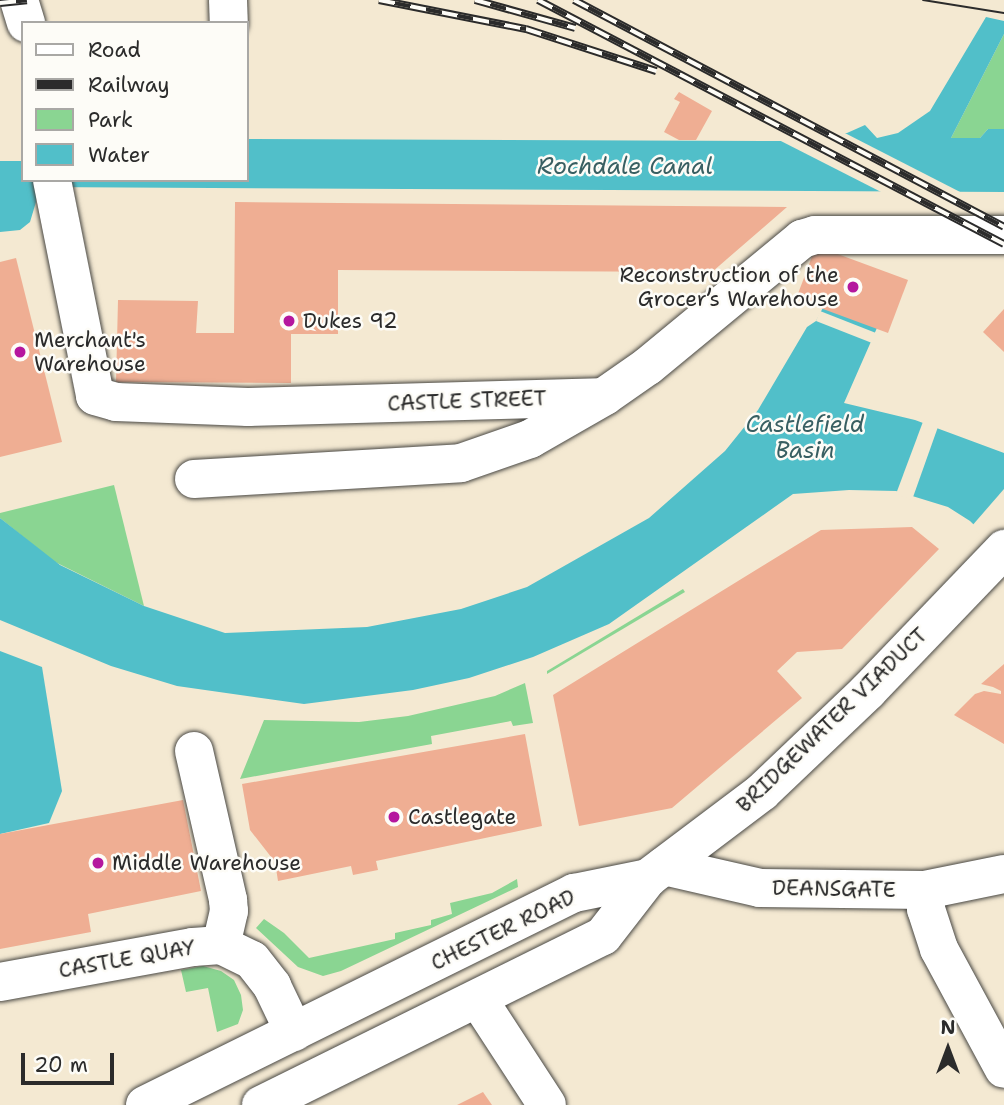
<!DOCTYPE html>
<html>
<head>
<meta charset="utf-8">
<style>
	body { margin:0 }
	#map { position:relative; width:1004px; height:1105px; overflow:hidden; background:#f4e9d2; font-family:"Shantell Sans",sans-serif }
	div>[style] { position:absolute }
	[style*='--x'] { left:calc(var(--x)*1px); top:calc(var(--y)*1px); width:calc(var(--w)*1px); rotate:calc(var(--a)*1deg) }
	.green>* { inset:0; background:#8ad592 }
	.water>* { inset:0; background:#51bfc9 }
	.pier>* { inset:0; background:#f4e9d2 }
	.building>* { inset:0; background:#efae93 }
	.roads { filter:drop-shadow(0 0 2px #494844) drop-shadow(0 0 2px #494844) }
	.minor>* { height:38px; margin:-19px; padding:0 19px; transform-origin:19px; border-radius:19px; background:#fff }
	.major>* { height:38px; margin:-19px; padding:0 19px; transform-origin:19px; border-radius:19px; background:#fff }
	.tram>* { height:2px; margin:-1px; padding:0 1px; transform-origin:1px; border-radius:1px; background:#2b2b2b }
	.rail>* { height:8px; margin-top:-4px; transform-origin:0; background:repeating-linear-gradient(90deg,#fdfcf7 0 16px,#2b2b2b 0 32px); box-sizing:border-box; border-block:2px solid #2b2b2b }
	.dots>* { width:19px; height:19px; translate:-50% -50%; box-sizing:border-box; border:4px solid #fdfcf7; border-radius:50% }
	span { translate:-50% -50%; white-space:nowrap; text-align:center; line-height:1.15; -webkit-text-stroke:5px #fdfcf7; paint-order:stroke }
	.poi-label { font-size:21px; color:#2b2b2b }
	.right { translate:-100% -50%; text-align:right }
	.left { translate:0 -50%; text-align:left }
	.street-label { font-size:21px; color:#2b2b2b }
	.water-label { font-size:23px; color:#385f62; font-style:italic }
	.legend { position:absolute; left:21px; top:21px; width:228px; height:161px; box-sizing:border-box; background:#fdfcf7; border:2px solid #a9a8a5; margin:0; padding:9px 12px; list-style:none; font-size:21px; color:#2b2b2b }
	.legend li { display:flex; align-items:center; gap:14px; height:35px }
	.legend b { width:35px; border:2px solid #a9a8a5 }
	.north { position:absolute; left:913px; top:1014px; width:70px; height:70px; -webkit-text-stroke:5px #fdfcf7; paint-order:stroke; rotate:0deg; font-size:19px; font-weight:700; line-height:28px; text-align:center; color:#2b2b2b }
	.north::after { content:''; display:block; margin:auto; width:24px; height:32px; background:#2b2b2b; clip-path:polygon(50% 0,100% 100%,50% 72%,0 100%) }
	.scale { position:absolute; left:21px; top:1053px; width:93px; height:32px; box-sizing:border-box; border:4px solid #2b2b2b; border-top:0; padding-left:9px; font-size:21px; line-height:24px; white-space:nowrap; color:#2b2b2b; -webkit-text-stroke:5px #fdfcf7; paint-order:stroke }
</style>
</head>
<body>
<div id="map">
	<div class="green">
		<i style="clip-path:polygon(1004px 34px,1004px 129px,988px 129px,980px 138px,951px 138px)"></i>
		<i style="clip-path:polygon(114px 485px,144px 606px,53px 561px,0 518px,0 513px)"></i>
		<i style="clip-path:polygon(683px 589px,685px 592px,547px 674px,547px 671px)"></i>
		<i style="clip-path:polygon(525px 683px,533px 723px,513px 726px,511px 721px,431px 736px,432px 744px,240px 779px,264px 720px,359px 722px,408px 716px,495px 696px)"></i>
		<i style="clip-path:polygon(517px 879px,518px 887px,341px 971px,323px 976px,298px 967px,256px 928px,264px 919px,284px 933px,309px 958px,395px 939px,395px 933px,431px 925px,431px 920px,452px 914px,450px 903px,492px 893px)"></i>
		<i style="clip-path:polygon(203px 966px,221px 971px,234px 980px,241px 995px,243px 1010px,238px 1024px,217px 1032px,208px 988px,186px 992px,181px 970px)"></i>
	</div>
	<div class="water">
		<i style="clip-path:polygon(986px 17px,1004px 21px,1004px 34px,951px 138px,980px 138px,988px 129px,1004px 129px,1004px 192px,36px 187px,36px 202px,30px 222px,20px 230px,0 232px,0 161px,23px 161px,23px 180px,247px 180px,247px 139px,792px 141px,847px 133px,865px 125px,877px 138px,898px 133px,930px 111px)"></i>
		<i style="clip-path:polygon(828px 298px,880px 321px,844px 403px,915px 420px,1004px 453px,1004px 554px,970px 521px,948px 507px,896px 491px,849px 490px,793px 494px,609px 624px,533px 657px,469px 678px,413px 690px,304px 704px,177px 686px,111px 666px,0 620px,0 518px,60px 565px,144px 606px,225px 633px,367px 627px,461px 609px,527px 587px,649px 518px,725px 451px,758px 410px,807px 327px,816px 321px)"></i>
		<i style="clip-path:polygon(0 651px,42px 667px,62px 791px,49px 823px,0 834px)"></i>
	</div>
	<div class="pier">
		<i style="clip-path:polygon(839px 130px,966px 195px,887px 195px,773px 137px)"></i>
		<i style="clip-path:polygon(820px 311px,876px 333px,872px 343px,816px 321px)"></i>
		<i style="clip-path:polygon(924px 419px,939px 424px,912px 500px,896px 494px)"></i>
		<i style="clip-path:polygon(1004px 489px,1004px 558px,971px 527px)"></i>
	</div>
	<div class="building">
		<i style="clip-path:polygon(679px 92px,712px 111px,696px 140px,679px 140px,664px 132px,680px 102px,674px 99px)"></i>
		<i style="clip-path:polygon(235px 202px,787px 207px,712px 272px,338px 270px,338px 334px,291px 334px,291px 383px,116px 382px,118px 300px,198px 301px,196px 333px,234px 333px)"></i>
		<i style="clip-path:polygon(816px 246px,908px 280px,888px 333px,796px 299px)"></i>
		<i style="clip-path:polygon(16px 258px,62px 442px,0 457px,0 262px)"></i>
		<i style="clip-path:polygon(1004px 309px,1004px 352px,983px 332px)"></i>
		<i style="clip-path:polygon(912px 527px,939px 549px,842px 649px,797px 652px,777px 671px,802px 698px,672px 808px,579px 826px,553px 695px,821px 530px)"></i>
		<i style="clip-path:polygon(1004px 664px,1004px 744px,954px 715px,975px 694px,984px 691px,1001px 694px,1001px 691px,993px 687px,981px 684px)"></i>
		<i style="clip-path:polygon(525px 734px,542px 826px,376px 861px,378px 870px,353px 875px,351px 866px,278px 881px,275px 862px,250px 830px,242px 784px)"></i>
		<i style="clip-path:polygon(183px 800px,201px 891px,88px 914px,91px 932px,0 949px,0 834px)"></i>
		<i style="clip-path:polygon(483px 1092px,492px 1105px,457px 1105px)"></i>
	</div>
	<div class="roads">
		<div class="minor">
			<i style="--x:19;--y:0;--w:24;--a:73"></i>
			<i style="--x:228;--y:0;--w:23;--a:88"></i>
			<i style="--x:52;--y:180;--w:220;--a:78.7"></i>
			<i style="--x:95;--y:396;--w:22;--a:16"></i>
			<i style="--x:116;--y:402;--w:132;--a:2.2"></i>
			<i style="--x:248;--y:407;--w:352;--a:-1.6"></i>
			<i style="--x:194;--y:479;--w:267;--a:-3.4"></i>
			<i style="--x:461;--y:463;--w:73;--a:-19.2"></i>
			<i style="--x:530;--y:439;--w:86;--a:-29.8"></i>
			<i style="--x:605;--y:396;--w:52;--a:-34.9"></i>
			<i style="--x:648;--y:366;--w:200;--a:-39.5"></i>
			<i style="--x:802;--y:239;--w:14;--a:-17"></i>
			<i style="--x:815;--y:235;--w:189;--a:0"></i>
			<i style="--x:194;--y:751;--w:153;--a:77.1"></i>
			<i style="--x:228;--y:900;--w:11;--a:85"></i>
			<i style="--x:229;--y:911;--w:35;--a:103"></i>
			<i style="--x:664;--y:866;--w:98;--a:12.9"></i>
			<i style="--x:760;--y:888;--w:165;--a:0.7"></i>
			<i style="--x:925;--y:890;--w:81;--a:-11.4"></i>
			<i style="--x:925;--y:890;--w:19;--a:87"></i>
			<i style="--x:926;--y:909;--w:42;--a:72"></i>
			<i style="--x:939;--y:949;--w:136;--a:61.6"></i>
			<i style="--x:0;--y:982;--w:196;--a:-10.3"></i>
			<i style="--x:193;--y:947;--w:28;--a:-4"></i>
			<i style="--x:221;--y:945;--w:34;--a:26"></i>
			<i style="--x:252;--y:960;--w:33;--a:52"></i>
			<i style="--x:272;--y:986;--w:51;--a:64.4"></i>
			<i style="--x:478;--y:999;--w:126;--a:56.9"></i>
		</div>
		<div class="major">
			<i style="--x:145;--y:1105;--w:479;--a:-26.3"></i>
			<i style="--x:574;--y:893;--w:76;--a:-11.5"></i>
			<i style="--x:261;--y:1105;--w:381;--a:-26.3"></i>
			<i style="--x:603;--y:936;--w:73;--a:-52.2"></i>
			<i style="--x:648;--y:878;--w:143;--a:-37"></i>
			<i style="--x:762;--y:792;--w:146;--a:-43.6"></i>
			<i style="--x:868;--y:691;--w:197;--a:-46.2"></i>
		</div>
	</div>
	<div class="tram">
		<i style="--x:923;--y:0;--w:82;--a:9.1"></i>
	</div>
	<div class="rail">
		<i style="--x:379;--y:0;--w:150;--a:11.2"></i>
		<i style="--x:526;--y:29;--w:137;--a:17.9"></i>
		<i style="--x:475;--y:0;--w:104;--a:15.6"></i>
		<i style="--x:538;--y:0;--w:526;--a:27.64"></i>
		<i style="--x:574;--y:0;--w:486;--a:27.8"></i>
		<i style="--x:0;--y:3;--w:27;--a:-6"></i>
	</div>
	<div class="dots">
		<i style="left:853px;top:287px;background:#b5179e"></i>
		<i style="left:289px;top:321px;background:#b5179e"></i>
		<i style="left:20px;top:352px;background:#b5179e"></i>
		<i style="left:394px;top:817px;background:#b5179e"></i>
		<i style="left:98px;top:863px;background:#b5179e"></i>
	</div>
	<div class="poi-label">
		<span class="right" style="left:839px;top:287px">Reconstruction of the<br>Grocer’s Warehouse</span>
		<span class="left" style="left:303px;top:321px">Dukes 92</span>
		<span class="left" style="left:34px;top:352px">Merchant's<br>Warehouse</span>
		<span class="left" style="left:408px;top:817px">Castlegate</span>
		<span class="left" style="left:112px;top:863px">Middle Warehouse</span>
	</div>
	<div class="street-label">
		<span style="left:467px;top:401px;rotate:-2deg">CASTLE STREET</span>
		<span style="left:832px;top:720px;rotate:-44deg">BRIDGEWATER VIADUCT</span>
		<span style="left:834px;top:889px;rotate:1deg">DEANSGATE</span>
		<span style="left:503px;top:930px;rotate:-26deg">CHESTER ROAD</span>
		<span style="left:127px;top:959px;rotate:-10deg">CASTLE QUAY</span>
	</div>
	<div class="water-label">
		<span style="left:625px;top:166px">Rochdale Canal</span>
		<span style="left:805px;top:437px">Castlefield<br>Basin</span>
	</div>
	<ul class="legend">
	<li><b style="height:9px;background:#fff"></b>Road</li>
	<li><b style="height:9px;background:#2b2b2b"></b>Railway</li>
	<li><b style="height:19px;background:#8ad592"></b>Park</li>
	<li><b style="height:19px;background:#51bfc9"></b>Water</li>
	</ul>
	<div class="north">N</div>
	<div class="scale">20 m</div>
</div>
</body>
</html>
